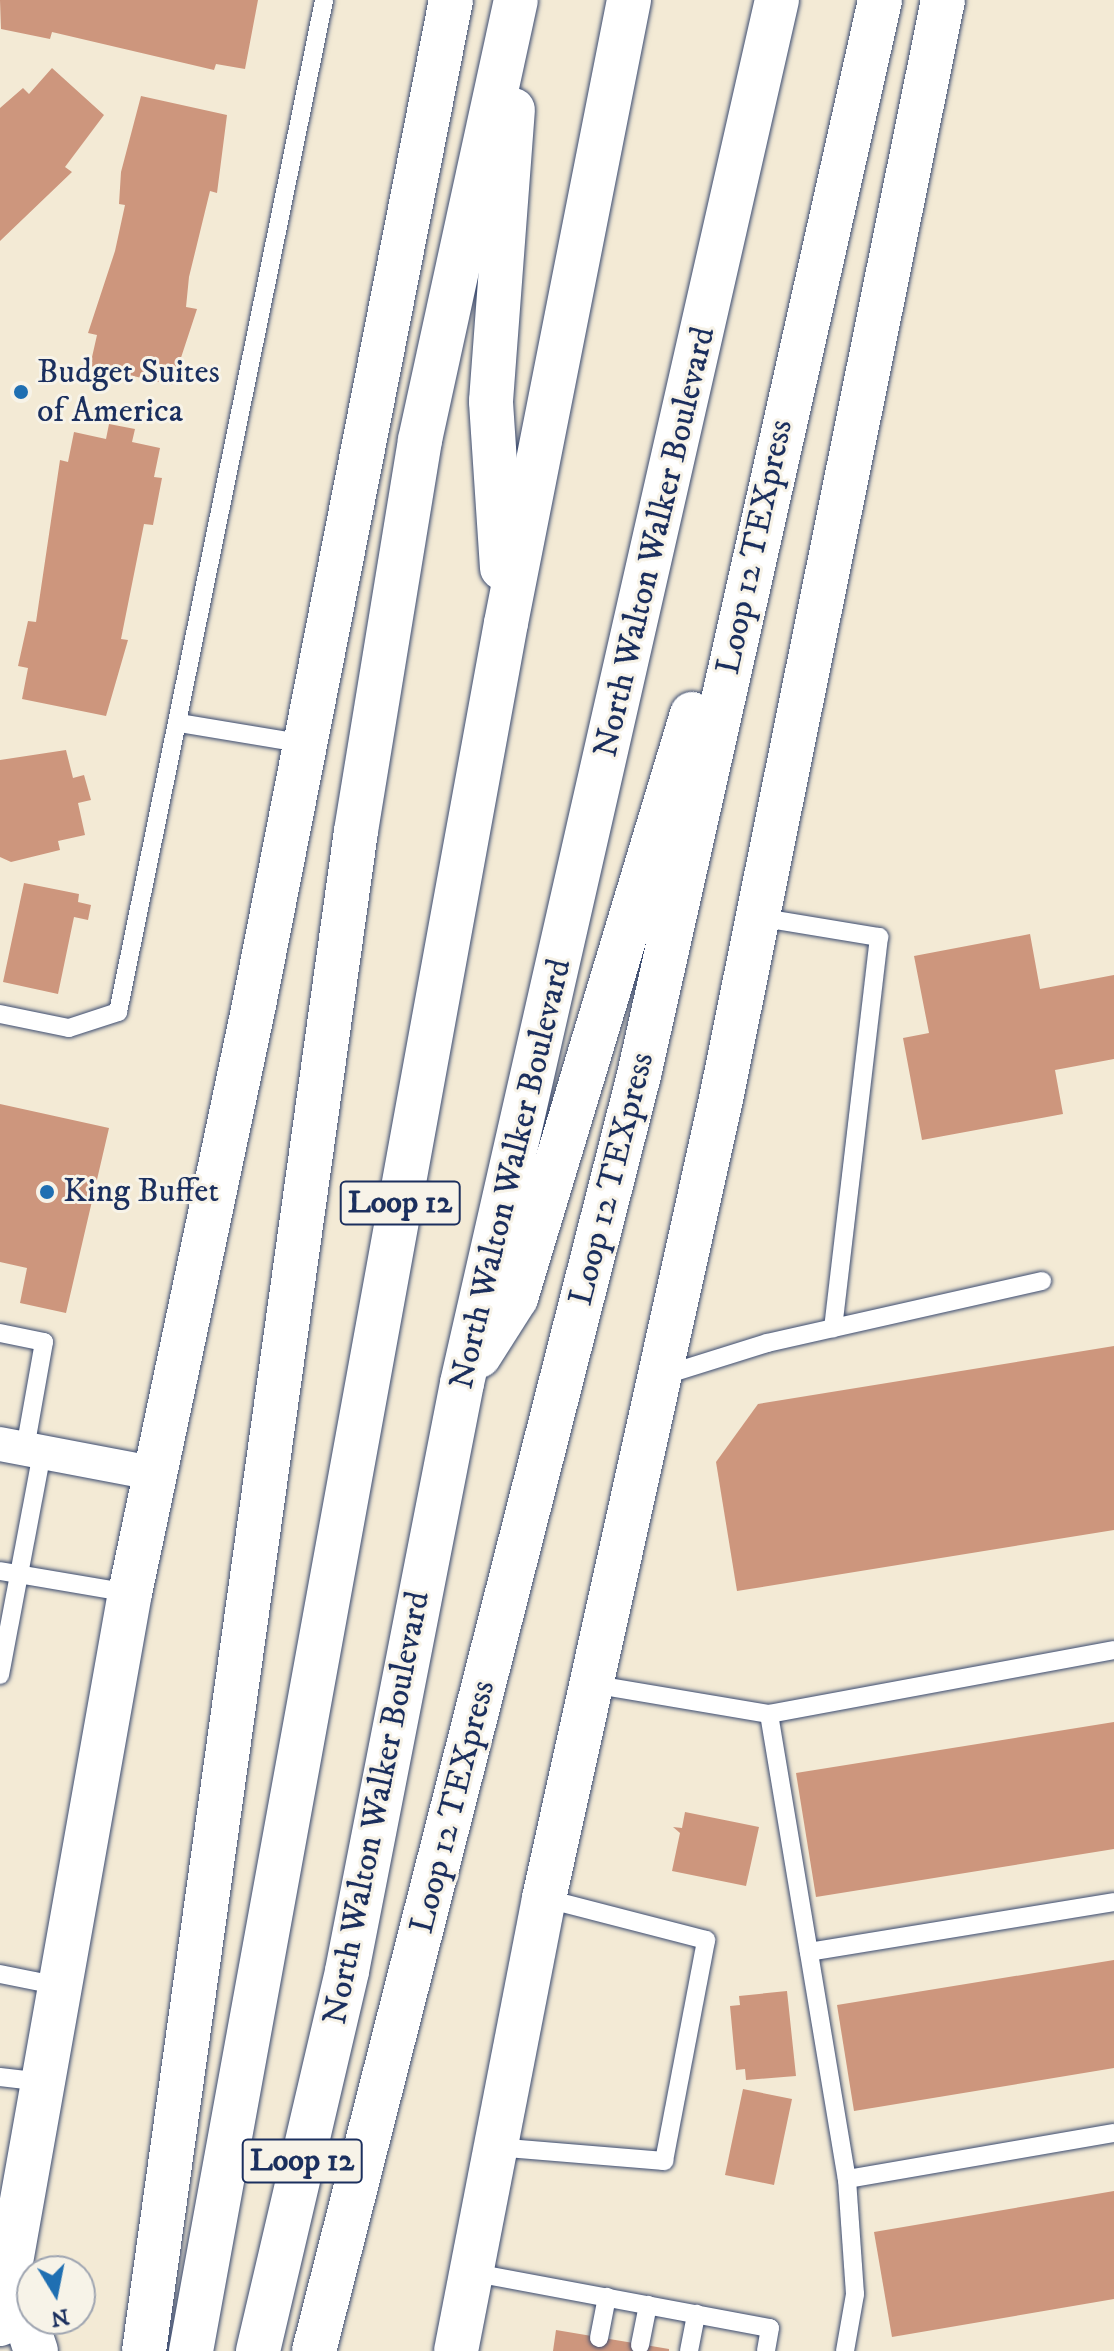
<!DOCTYPE html>
<html>
<head>
<meta charset="utf-8">
<style>
	body { margin:0 }
	#map { position:relative; width:1114px; height:2351px; overflow:hidden; background:#f3ead5; font-family:"IM FELL DW Pica",serif }
	div>[style] { position:absolute }
	[style*='--x'] { left:calc(var(--x)*1px); top:calc(var(--y)*1px); width:calc(var(--w)*1px); rotate:calc(var(--a)*1deg) }
	.building>* { inset:0; background:#cd967d }
	.roads { filter:drop-shadow(0 0 2px #3b4b70) drop-shadow(0 0 2px #3b4b70) }
	.lane>* { height:18px; margin:-9px; padding:0 9px; transform-origin:9px; border-radius:9px; background:#fff }
	.street>* { height:34px; margin:-17px; padding:0 17px; transform-origin:17px; border-radius:17px; background:#fff }
	.primary>* { height:44px; margin:-22px; padding:0 22px; transform-origin:22px; border-radius:22px; background:#fff }
	.highway>* { height:44px; margin:-22px; padding:0 22px; transform-origin:22px; border-radius:22px; background:#fff }
	.dots>* { width:22px; height:22px; translate:-50% -50%; box-sizing:border-box; border:4px solid #f7f3e8; border-radius:50% }
	span { translate:-50% -50%; white-space:nowrap; text-align:center; line-height:1.15; -webkit-text-stroke:6px #f7f3e8; paint-order:stroke }
	.shield-label span { padding:2px 6px; background:#f7f3e8; border:2px solid; border-radius:6px; -webkit-text-stroke-width:0 }
	.shield-label { font-size:32px; color:#1b2f5e; font-weight:700 }
	.poi-label { font-size:34px; color:#1b2f5e }
	.left { translate:0 -50%; text-align:left }
	.street-label { font-size:34px; color:#1b2f5e }
	.north { position:absolute; left:16px; top:2255px; width:80px; height:80px; box-sizing:border-box; background:#f7f3e8; border:2px solid #9fa5b1; border-radius:50%; rotate:170deg; font-size:22px; font-weight:700; line-height:32px; text-align:center; color:#1b2f5e }
	.north::after { content:''; display:block; margin:auto; width:28px; height:36px; background:#1f6fb2; clip-path:polygon(50% 0,100% 100%,50% 72%,0 100%) }
</style>
</head>
<body>
<div id="map">
	<div class="building">
		<i style="clip-path:polygon(0 0,258px 0,245px 69px,216px 64px,214px 70px,52px 32px,50px 39px,1px 29px)"></i>
		<i style="clip-path:polygon(52px 68px,104px 115px,65px 167px,72px 172px,0 241px,0 108px,23px 88px,29px 94px)"></i>
		<i style="clip-path:polygon(141px 96px,227px 115px,217px 193px,210px 191px,189px 277px,186px 307px,197px 309px,172px 385px,90px 366px,97px 335px,88px 333px,115px 251px,125px 205px,119px 204px,121px 172px)"></i>
		<i style="clip-path:polygon(109px 424px,135px 429px,132px 442px,160px 448px,154px 477px,162px 478px,153px 525px,144px 524px,121px 639px,128px 640px,106px 716px,22px 699px,28px 668px,18px 666px,28px 621px,36px 622px,60px 460px,68px 462px,74px 432px,106px 439px)"></i>
		<i style="clip-path:polygon(66px 750px,73px 778px,84px 775px,91px 800px,78px 803px,85px 835px,58px 841px,60px 850px,11px 862px,0 857px,0 760px)"></i>
		<i style="clip-path:polygon(24px 883px,79px 894px,78px 902px,91px 905px,88px 920px,74px 917px,58px 994px,3px 982px)"></i>
		<i style="clip-path:polygon(1030px 934px,1040px 989px,1114px 975px,1114px 1059px,1055px 1070px,1063px 1114px,922px 1140px,903px 1038px,929px 1033px,914px 956px)"></i>
		<i style="clip-path:polygon(0 1104px,109px 1128px,66px 1313px,20px 1303px,27px 1268px,0 1262px)"></i>
		<i style="clip-path:polygon(1114px 1346px,1114px 1530px,737px 1591px,716px 1462px,758px 1404px)"></i>
		<i style="clip-path:polygon(1114px 1722px,1114px 1849px,816px 1897px,796px 1773px)"></i>
		<i style="clip-path:polygon(685px 1812px,759px 1827px,746px 1886px,672px 1871px,680px 1833px,673px 1827px,682px 1828px)"></i>
		<i style="clip-path:polygon(1114px 1960px,1114px 2068px,854px 2111px,837px 2005px)"></i>
		<i style="clip-path:polygon(787px 1991px,796px 2076px,746px 2080px,745px 2069px,736px 2070px,730px 2006px,740px 2005px,739px 1996px)"></i>
		<i style="clip-path:polygon(743px 2089px,792px 2099px,774px 2185px,725px 2175px)"></i>
		<i style="clip-path:polygon(1114px 2191px,1114px 2299px,892px 2337px,874px 2232px)"></i>
		<i style="clip-path:polygon(556px 2330px,669px 2349px,669px 2351px,553px 2351px)"></i>
	</div>
	<div class="roads">
		<div class="lane">
			<i style="--x:180;--y:723;--w:127;--a:9.5"></i>
			<i style="--x:758;--y:917;--w:123;--a:9.4"></i>
			<i style="--x:879;--y:937;--w:394;--a:96.7"></i>
			<i style="--x:0;--y:1014;--w:70;--a:11.5"></i>
			<i style="--x:69;--y:1028;--w:52;--a:-18.1"></i>
			<i style="--x:118;--y:1012;--w:1033;--a:-78.49"></i>
			<i style="--x:0;--y:1333;--w:45;--a:11.6"></i>
			<i style="--x:44;--y:1342;--w:109;--a:100.1"></i>
			<i style="--x:662;--y:1376;--w:110;--a:-17.4"></i>
			<i style="--x:767;--y:1343;--w:282;--a:-12.7"></i>
			<i style="--x:0;--y:1571;--w:132;--a:9.6"></i>
			<i style="--x:0;--y:1675;--w:227;--a:-79.3"></i>
			<i style="--x:591;--y:1684;--w:181;--a:9.6"></i>
			<i style="--x:769;--y:1714;--w:471;--a:80.5"></i>
			<i style="--x:847;--y:2179;--w:271;--a:-9.8"></i>
			<i style="--x:769;--y:1714;--w:351;--a:-10.5"></i>
			<i style="--x:809;--y:1952;--w:309;--a:-9.3"></i>
			<i style="--x:0;--y:1974;--w:61;--a:11.3"></i>
			<i style="--x:0;--y:2077;--w:43;--a:6.6"></i>
			<i style="--x:495;--y:2147;--w:170;--a:4.7"></i>
			<i style="--x:664;--y:2161;--w:225;--a:-79.2"></i>
			<i style="--x:706;--y:1940;--w:167;--a:-165.5"></i>
			<i style="--x:470;--y:2272;--w:305;--a:10.6"></i>
			<i style="--x:770;--y:2328;--w:23;--a:100"></i>
			<i style="--x:599;--y:2338;--w:42;--a:-79"></i>
			<i style="--x:640;--y:2345;--w:41;--a:-78.7"></i>
			<i style="--x:689;--y:2351;--w:38;--a:-79"></i>
			<i style="--x:845;--y:2351;--w:58;--a:-80"></i>
			<i style="--x:855;--y:2294;--w:115;--a:-94"></i>
		</div>
		<div class="street">
			<i style="--x:0;--y:1444;--w:160;--a:10.8"></i>
		</div>
		<div class="primary">
			<i style="--x:11;--y:2276;--w:79;--a:71.6"></i>
			<i style="--x:0;--y:2324;--w:742;--a:-79.92"></i>
			<i style="--x:130;--y:1593;--w:601;--a:-78.09"></i>
			<i style="--x:254;--y:1005;--w:1024;--a:-78.91"></i>
			<i style="--x:456;--y:2351;--w:461;--a:-79"></i>
			<i style="--x:544;--y:1898;--w:818;--a:-77.51"></i>
			<i style="--x:721;--y:1099;--w:1121;--a:-78.58"></i>
		</div>
		<div class="highway">
			<i style="--x:502;--y:568;--w:167;--a:-93.8"></i>
			<i style="--x:491;--y:401;--w:292;--a:-85.7"></i>
			<i style="--x:479;--y:1356;--w:69;--a:-57.5"></i>
			<i style="--x:516;--y:1298;--w:610;--a:-73.23"></i>
			<i style="--x:144;--y:2351;--w:1535;--a:-82.06"></i>
			<i style="--x:356;--y:831;--w:396;--a:-80.7"></i>
			<i style="--x:420;--y:440;--w:450;--a:-77.7"></i>
			<i style="--x:191;--y:2351;--w:1756;--a:-79.67"></i>
			<i style="--x:506;--y:623;--w:635;--a:-78.83"></i>
			<i style="--x:258;--y:2351;--w:390;--a:-76.8"></i>
			<i style="--x:347;--y:1971;--w:599;--a:-78.93"></i>
			<i style="--x:462;--y:1383;--w:1418;--a:-77.17"></i>
			<i style="--x:314;--y:2351;--w:1317;--a:-75.71"></i>
			<i style="--x:639;--y:1075;--w:1102;--a:-77.36"></i>
		</div>
	</div>
	<div class="dots">
		<i style="left:21px;top:392px;background:#1f6fb2"></i>
		<i style="left:47px;top:1192px;background:#1f6fb2"></i>
	</div>
	<div class="shield-label">
		<span style="left:400px;top:1203px">Loop 12</span>
		<span style="left:302px;top:2161px">Loop 12</span>
	</div>
	<div class="poi-label">
		<span class="left" style="left:37px;top:392px">Budget Suites<br>of America</span>
		<span class="left" style="left:63px;top:1192px">King Buffet</span>
	</div>
	<div class="street-label">
		<span style="left:655px;top:542px;rotate:-77deg">North Walton Walker Boulevard</span>
		<span style="left:755px;top:547px;rotate:-78deg">Loop 12 TEXpress</span>
		<span style="left:511px;top:1174px;rotate:-77deg">North Walton Walker Boulevard</span>
		<span style="left:612px;top:1179px;rotate:-76deg">Loop 12 TEXpress</span>
		<span style="left:453px;top:1807px;rotate:-76deg">Loop 12 TEXpress</span>
		<span style="left:377px;top:1808px;rotate:-79deg">North Walton Walker Boulevard</span>
	</div>
	<div class="north">N</div>
</div>
</body>
</html>
